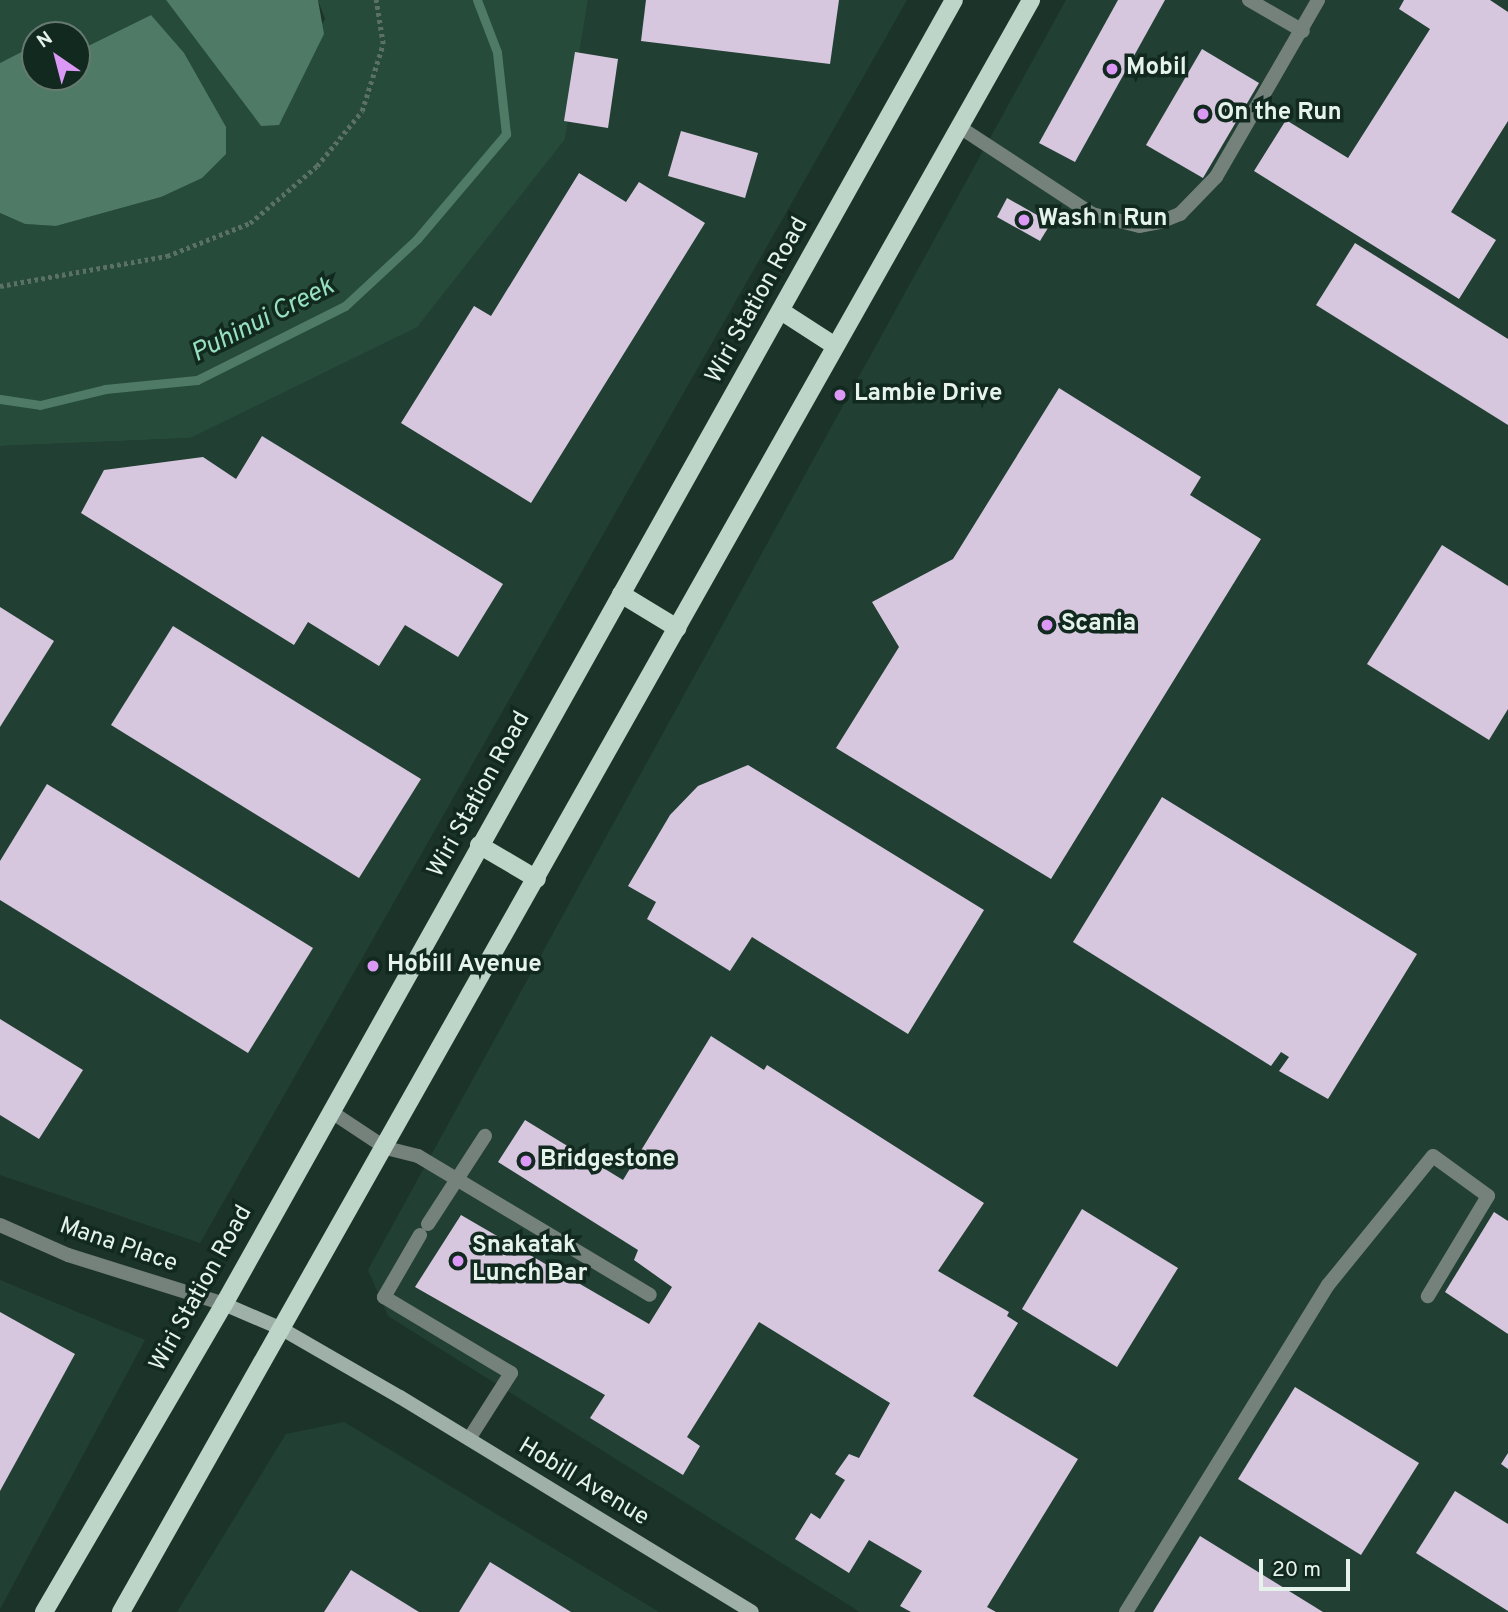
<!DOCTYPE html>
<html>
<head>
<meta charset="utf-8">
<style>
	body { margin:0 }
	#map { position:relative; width:1508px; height:1612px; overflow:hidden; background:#1c3329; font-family:Overpass,sans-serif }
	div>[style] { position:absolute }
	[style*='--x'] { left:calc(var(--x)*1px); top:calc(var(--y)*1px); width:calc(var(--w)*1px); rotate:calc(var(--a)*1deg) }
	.built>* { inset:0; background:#214033 }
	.green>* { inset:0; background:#264b3b }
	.water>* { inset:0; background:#4f7a66 }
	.stream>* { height:9px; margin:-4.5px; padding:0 4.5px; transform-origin:4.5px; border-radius:4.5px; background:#4f7a66 }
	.building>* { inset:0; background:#d7c7de }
	.path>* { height:4.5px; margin-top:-2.25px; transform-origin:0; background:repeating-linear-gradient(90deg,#5b7067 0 3.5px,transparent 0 7px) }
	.lane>* { height:14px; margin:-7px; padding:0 7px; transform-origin:7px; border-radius:7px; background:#75817b }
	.street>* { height:14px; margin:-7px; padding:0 7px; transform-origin:7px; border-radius:7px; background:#75817b }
	.secondary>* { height:14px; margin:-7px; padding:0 7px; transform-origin:7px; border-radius:7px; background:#9eb0a7 }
	.primary>* { height:18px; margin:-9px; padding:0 9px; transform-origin:9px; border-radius:9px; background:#bdd4c8 }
	.dots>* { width:19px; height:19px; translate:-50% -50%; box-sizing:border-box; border:4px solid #12291f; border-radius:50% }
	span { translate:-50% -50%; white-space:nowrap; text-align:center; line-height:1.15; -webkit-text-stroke:7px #12291f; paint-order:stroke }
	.poi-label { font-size:24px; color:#e5f3ec; font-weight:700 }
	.left { translate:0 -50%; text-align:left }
	.street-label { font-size:24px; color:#e5f3ec }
	.water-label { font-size:26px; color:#98e1c0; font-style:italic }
	.north { position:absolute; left:21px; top:21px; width:70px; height:70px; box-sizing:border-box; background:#12291f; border:2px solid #667a71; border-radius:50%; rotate:325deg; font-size:19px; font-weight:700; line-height:28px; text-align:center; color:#e5f3ec }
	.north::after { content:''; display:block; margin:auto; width:24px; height:32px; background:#db99f5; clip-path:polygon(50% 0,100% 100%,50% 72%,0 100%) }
	.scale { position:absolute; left:1259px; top:1559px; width:91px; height:32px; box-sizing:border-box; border:4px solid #e5f3ec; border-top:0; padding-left:9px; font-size:21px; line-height:24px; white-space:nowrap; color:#e5f3ec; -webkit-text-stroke:5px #12291f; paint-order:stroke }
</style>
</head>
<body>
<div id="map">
	<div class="built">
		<i style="clip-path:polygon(588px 0,907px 0,200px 1243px,0 1175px,0 446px,190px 438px,565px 139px)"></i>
		<i style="clip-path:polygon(1066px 0,1508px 0,1508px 1612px,860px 1612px,388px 1316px,368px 1270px)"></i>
		<i style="clip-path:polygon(0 1280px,145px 1340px,0 1609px)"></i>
		<i style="clip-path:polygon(344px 1422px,659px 1612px,177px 1612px,286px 1434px)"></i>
	</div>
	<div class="green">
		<i style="clip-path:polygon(0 0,166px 0,261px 126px,325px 19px,318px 0,588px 0,565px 139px,417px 327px,190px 438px,0 446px,0 213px,25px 224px,56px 226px,161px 197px,151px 15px,88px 46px,77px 43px,77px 35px,35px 35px,35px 45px,0 63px)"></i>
	</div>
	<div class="water">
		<i style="clip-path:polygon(166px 0,318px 0,324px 34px,279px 125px,261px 126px)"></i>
		<i style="clip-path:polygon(151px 15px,184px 53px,226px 127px,226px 154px,202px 178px,161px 197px,56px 226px,25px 224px,0 213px,0 63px,35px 45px,35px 77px,77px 77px,77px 43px,88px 46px)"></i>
	</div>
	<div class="stream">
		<i style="--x:0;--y:399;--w:40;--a:8.5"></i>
		<i style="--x:40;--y:405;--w:67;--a:-13.8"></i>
		<i style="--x:105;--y:389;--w:92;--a:-5.6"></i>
		<i style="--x:197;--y:380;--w:165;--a:-26.6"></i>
		<i style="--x:345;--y:306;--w:98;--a:-42.9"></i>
		<i style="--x:417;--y:239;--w:138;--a:-49.7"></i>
		<i style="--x:506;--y:134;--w:82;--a:-96.3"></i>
		<i style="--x:497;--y:52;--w:56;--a:-111"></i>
	</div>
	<div class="building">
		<i style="clip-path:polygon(646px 0,839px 0,830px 64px,641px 41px)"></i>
		<i style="clip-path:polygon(1118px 0,1165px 0,1075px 162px,1039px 143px)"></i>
		<i style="clip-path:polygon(1404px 0,1490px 0,1508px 12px,1508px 121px,1451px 212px,1496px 240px,1459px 299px,1254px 171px,1286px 120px,1348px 158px,1430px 29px,1399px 9px)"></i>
		<i style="clip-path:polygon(1202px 49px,1259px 83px,1203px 178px,1146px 145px)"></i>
		<i style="clip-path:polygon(575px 52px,618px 59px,608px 128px,564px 121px)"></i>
		<i style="clip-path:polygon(681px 131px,758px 153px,745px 198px,668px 176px)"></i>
		<i style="clip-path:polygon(579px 173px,626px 202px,639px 182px,705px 223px,531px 503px,401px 423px,474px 306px,491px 316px)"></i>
		<i style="clip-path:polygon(1007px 198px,1051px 223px,1040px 241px,997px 217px)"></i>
		<i style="clip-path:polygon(1355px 243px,1508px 339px,1508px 425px,1316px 305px)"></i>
		<i style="clip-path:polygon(1059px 388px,1201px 477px,1190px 495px,1261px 539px,1051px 879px,836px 748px,899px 647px,872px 602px,953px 559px)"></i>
		<i style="clip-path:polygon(262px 436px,503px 584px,458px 657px,405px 625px,379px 666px,308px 622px,294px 645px,81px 513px,104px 470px,203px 457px,236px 479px)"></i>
		<i style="clip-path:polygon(1442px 545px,1508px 586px,1508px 709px,1489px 740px,1367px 664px)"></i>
		<i style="clip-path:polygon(0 607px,54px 641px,0 727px)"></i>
		<i style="clip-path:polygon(173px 626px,421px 779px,359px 878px,111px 725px)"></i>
		<i style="clip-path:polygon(748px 765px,984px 910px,908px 1034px,752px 937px,730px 971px,647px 919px,656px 902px,628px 886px,670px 815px,698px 786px)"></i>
		<i style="clip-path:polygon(47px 784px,313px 948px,248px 1053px,0 900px,0 861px)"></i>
		<i style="clip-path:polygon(1162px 797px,1417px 954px,1328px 1099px,1279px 1071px,1289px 1057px,1281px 1052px,1271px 1066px,1073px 942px)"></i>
		<i style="clip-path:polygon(0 1019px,83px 1070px,39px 1139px,0 1115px)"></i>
		<i style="clip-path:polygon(711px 1036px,764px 1070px,767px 1065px,984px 1203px,938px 1271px,1009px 1312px,1007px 1316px,1018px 1323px,973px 1396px,1078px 1459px,987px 1607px,996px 1612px,911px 1612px,900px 1606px,922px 1571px,869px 1540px,849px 1573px,795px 1539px,811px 1513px,820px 1519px,845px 1480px,835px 1474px,849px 1454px,859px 1458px,890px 1403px,759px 1322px,687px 1437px,700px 1446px,683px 1475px,590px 1418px,605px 1395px,415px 1287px,461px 1215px,649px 1324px,672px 1287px,634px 1260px,638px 1250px,498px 1162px,525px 1120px,623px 1180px)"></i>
		<i style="clip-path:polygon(1082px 1209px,1178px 1268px,1117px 1367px,1022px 1309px)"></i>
		<i style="clip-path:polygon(1494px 1212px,1508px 1221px,1508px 1334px,1445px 1292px)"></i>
		<i style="clip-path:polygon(0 1312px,75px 1354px,0 1491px)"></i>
		<i style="clip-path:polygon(1295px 1387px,1419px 1463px,1361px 1555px,1238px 1479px)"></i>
		<i style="clip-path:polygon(1508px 1453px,1508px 1469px,1501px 1464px)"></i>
		<i style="clip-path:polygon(1455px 1491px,1508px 1524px,1508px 1611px,1416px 1553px)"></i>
		<i style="clip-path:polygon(1200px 1536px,1323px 1612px,1153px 1612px)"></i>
		<i style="clip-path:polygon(490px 1562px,571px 1612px,459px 1612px)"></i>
		<i style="clip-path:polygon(351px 1570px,419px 1612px,324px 1612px)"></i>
	</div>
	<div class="path">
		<i style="--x:0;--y:286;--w:170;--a:-10.2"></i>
		<i style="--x:167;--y:256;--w:89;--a:-21.7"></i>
		<i style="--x:250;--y:223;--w:88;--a:-40.4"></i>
		<i style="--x:317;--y:166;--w:71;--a:-50.7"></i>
		<i style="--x:362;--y:111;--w:70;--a:-72.6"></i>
		<i style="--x:383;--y:44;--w:45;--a:-99"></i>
	</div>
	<div class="lane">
		<i style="--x:1249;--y:0;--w:62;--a:29.9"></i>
		<i style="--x:961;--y:128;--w:157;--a:33.3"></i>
		<i style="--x:1092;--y:214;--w:49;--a:14"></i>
		<i style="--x:1140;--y:226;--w:20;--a:-11"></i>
		<i style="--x:1160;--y:222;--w:22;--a:-22"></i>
		<i style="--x:1180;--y:214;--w:52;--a:-45.8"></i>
		<i style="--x:1216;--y:177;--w:204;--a:-60"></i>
		<i style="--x:330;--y:1111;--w:67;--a:33.5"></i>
		<i style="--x:386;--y:1148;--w:33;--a:14"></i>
		<i style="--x:418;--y:1156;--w:270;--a:30.9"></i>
		<i style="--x:428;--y:1224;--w:105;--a:-57.1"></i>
		<i style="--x:420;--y:1235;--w:72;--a:120.1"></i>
		<i style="--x:384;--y:1297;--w:148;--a:30.9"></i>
		<i style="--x:511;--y:1373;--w:78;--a:122.5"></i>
		<i style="--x:1126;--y:1612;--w:384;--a:-58.3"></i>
		<i style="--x:1328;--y:1285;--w:166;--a:-50.9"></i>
		<i style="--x:1433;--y:1156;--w:68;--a:36"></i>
		<i style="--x:1488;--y:1196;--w:117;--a:121"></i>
	</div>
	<div class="street">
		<i style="--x:0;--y:1225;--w:74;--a:23.8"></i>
		<i style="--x:68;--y:1255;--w:164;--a:17.4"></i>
	</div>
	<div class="secondary">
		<i style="--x:224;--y:1304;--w:63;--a:23.3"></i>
		<i style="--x:282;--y:1329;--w:136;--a:30"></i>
		<i style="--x:400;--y:1397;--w:412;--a:31.4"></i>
	</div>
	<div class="primary">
		<i style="--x:781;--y:311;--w:64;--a:32.9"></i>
		<i style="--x:621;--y:594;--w:66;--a:31.3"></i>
		<i style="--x:479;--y:845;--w:67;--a:30.4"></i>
		<i style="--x:44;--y:1612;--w:357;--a:-59.7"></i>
		<i style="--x:224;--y:1304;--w:1494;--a:-60.76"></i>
		<i style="--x:121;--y:1612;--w:1851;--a:-60.55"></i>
	</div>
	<div class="dots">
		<i style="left:1112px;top:69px;background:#db99f5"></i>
		<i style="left:1203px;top:114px;background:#db99f5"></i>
		<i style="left:1024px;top:220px;background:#db99f5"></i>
		<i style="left:840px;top:395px;background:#db99f5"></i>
		<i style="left:1047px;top:625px;background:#db99f5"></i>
		<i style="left:373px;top:966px;background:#db99f5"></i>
		<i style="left:526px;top:1161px;background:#db99f5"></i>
		<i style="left:458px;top:1261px;background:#db99f5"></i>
	</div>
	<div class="poi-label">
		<span class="left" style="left:1126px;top:69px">Mobil</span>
		<span class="left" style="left:1217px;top:114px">On the Run</span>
		<span class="left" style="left:1038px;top:220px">Wash n Run</span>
		<span class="left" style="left:854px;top:395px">Lambie Drive</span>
		<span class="left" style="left:1061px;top:625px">Scania</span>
		<span class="left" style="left:387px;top:966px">Hobill Avenue</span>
		<span class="left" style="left:540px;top:1161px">Bridgestone</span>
		<span class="left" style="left:472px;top:1261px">Snakatak<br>Lunch Bar</span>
	</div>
	<div class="street-label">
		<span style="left:758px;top:301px;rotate:-61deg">Wiri Station Road</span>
		<span style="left:480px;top:795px;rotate:-61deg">Wiri Station Road</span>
		<span style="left:118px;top:1246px;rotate:19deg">Mana Place</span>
		<span style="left:202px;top:1289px;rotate:-61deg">Wiri Station Road</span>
		<span style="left:583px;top:1483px;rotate:31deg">Hobill Avenue</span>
	</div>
	<div class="water-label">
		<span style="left:263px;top:321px;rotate:-27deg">Puhinui Creek</span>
	</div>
	<div class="north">N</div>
	<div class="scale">20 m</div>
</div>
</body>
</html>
